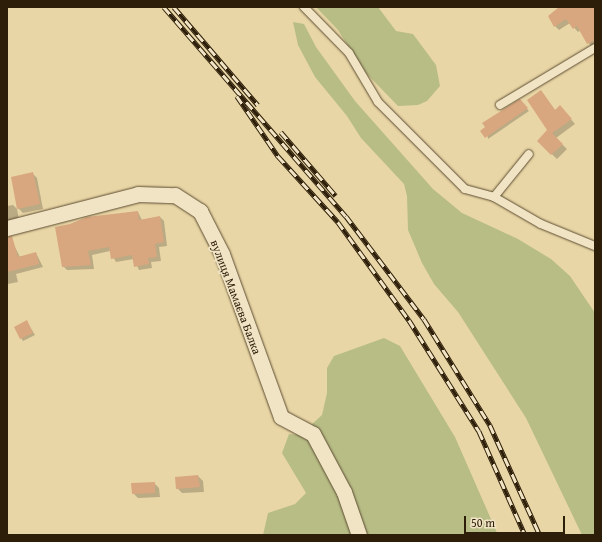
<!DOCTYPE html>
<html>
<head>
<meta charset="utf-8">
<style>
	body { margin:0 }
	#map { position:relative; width:602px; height:542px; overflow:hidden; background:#e9d6a6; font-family:"Gentium Book Plus",serif }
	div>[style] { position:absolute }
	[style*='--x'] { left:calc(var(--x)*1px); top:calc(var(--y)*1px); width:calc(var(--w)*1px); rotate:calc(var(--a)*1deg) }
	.green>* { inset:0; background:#b8bd86 }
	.shadow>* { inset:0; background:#0003 }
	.building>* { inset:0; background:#d9a77f }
	.roads { filter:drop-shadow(0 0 1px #5c4c31) drop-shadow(0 0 1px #5c4c31) }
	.lane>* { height:8px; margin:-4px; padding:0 4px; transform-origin:4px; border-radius:4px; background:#f1e4c5 }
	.street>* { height:15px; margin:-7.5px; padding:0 7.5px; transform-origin:7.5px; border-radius:7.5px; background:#f1e4c5 }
	.rail>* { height:4.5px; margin-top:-2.25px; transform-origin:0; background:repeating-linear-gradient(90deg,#f1e4c5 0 9px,#2d1e0a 0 18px); box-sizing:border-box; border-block:1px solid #2d1e0a }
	span { translate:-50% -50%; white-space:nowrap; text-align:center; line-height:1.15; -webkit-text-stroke:3.5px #f1e4c5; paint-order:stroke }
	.street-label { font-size:12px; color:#2d1e0a }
	.frame { position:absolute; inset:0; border:8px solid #2d1e0a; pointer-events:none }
	.scale { position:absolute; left:464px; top:516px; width:101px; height:18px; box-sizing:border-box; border:2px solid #2d1e0a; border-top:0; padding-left:5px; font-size:12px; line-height:14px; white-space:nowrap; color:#2d1e0a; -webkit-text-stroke:3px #f1e4c5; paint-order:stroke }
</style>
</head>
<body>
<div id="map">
	<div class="green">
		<i style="clip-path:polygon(316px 7px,378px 7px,396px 31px,413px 34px,436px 65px,440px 86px,427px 101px,418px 105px,398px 106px,364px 71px,338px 30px)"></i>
		<i style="clip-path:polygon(293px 22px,304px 24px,316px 47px,355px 101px,433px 189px,462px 213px,518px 239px,551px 259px,570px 276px,595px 313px,595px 535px,582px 535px,526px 418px,458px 312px,434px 284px,422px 263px,408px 230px,407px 196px,404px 184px,361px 138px,347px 116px,315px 77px,298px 45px)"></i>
		<i style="clip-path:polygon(384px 338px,400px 346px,455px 437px,498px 535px,263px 535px,268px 513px,295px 504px,306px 493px,282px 453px,289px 434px,300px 435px,322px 415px,327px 393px,327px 368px,334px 356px)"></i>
	</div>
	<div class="shadow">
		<i style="clip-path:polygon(562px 7px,595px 7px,595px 46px,592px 48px,581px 30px,578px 32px,570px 23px,559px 30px,555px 26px)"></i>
		<i style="clip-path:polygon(541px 91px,555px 110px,564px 111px,575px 124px,556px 138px,567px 149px,557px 159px,538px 141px,549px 131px)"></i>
		<i style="clip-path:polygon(520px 101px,529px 111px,488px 139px,486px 127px)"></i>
		<i style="clip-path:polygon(33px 174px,37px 178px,43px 209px,23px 213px,18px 208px)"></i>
		<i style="clip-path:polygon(13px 205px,17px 209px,19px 220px,7px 222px,7px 206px)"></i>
		<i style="clip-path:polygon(138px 212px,142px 220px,160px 217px,164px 221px,167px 246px,159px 247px,161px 261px,151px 262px,152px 268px,139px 270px,134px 259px,116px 262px,110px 251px,92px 255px,94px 269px,67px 270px,63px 266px,70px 225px,87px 218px)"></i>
		<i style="clip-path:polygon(13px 243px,20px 257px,36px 253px,43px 267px,16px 274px,18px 282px,8px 284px,7px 245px)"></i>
		<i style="clip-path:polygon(27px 322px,35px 335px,23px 341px,21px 338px)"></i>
		<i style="clip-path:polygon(198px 476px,203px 481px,204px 492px,182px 493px,177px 488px)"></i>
		<i style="clip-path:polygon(154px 483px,159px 488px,160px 497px,138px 498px,133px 493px)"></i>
	</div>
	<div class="building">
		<i style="clip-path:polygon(559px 7px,595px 7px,595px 40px,587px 44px,577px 26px,573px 29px,566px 19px,554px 27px,548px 16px)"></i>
		<i style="clip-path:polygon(541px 90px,555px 110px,560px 105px,572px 119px,552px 133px,563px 144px,551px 155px,537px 141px,547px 130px,527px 100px)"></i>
		<i style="clip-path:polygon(520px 99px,528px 108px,485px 138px,480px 131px,485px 127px,482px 123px)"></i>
		<i style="clip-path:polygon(33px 172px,40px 204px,17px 209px,11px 177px)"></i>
		<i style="clip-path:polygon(138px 211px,139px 220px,160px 216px,164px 242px,155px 244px,157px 257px,148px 258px,149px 264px,134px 267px,132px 255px,111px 259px,109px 247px,88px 251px,91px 265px,62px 267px,55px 227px,70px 224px,87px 217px)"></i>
		<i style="clip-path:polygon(12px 236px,18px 257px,36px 252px,39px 264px,7px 272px,7px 237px)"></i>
		<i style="clip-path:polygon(27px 320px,33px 333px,20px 339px,14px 327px)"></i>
		<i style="clip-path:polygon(198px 475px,200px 487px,176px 489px,175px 477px)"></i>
		<i style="clip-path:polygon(155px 482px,155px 493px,132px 494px,131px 483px)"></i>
	</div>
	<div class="roads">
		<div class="lane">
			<i style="--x:304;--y:7;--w:64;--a:45.6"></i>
			<i style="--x:349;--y:53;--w:57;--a:59.4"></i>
			<i style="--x:378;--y:102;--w:123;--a:45"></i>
			<i style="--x:465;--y:189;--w:30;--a:15"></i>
			<i style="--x:494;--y:197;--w:54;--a:29.9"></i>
			<i style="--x:541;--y:224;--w:58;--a:22.2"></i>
			<i style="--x:500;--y:105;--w:111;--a:-31"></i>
			<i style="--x:494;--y:197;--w:55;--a:-50.9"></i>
		</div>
		<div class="street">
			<i style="--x:7;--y:228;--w:135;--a:-14.5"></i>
			<i style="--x:138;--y:194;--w:37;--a:2"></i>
			<i style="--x:175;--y:195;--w:30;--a:33"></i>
			<i style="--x:200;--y:211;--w:48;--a:62.9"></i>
			<i style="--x:222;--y:254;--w:173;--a:70.1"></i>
			<i style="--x:281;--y:417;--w:36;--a:28"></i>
			<i style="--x:313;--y:434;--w:66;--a:61.9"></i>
			<i style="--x:344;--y:492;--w:46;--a:70.8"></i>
		</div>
	</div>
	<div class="rail">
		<i style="--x:164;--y:7;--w:277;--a:49"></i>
		<i style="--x:346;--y:216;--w:129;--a:52.9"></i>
		<i style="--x:424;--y:319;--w:125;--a:58.1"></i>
		<i style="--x:490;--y:425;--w:121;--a:65.6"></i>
		<i style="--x:174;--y:7;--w:129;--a:49.4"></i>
		<i style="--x:237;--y:96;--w:73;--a:55.7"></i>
		<i style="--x:278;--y:156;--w:89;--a:47.7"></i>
		<i style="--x:338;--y:222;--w:121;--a:54.1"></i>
		<i style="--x:409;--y:320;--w:131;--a:57.8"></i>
		<i style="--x:479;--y:431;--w:114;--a:66.1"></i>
		<i style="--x:281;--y:132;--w:84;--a:49.3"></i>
	</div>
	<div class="street-label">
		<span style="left:236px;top:297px;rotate:69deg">вулиця Мамаєва Балка</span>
	</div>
	<div class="frame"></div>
	<div class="scale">50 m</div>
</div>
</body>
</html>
